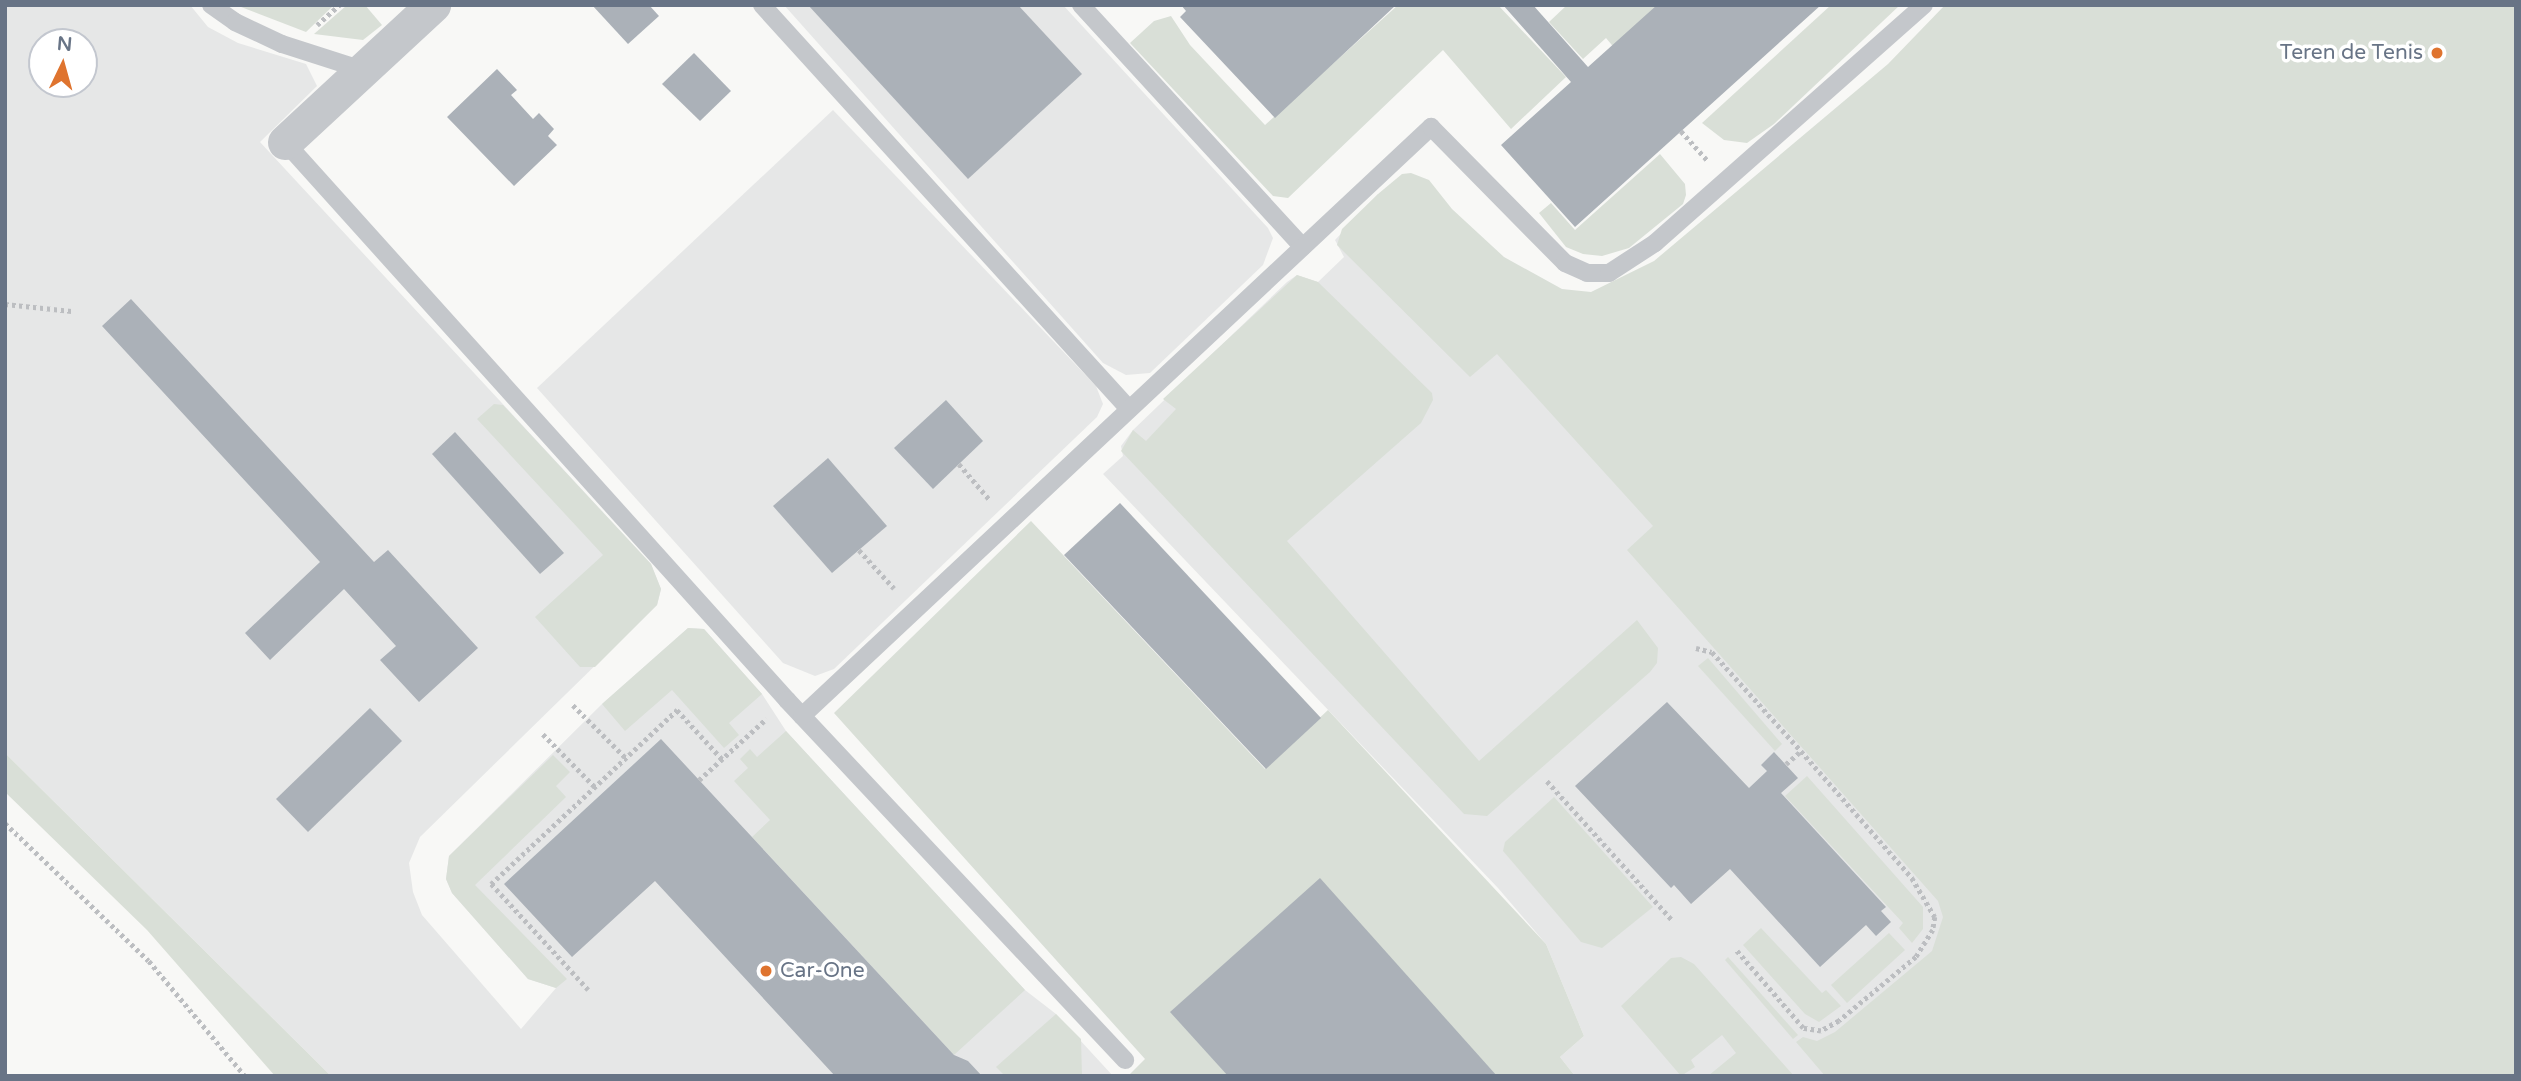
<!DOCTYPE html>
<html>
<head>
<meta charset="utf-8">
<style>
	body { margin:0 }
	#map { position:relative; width:2521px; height:1081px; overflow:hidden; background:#f8f8f6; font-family:"Varela Round",sans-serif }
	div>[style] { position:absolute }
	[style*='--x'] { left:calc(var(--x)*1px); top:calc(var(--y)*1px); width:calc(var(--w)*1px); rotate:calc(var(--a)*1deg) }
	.built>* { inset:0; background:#e6e7e7 }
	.green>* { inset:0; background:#d9dfd7 }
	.building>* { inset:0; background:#abb1b8 }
	.path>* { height:4.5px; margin-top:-2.25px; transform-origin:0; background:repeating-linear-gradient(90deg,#bcbec1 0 3.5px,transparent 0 7px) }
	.service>* { height:18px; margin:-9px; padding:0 9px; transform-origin:9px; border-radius:9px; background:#c4c7cb }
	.minor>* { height:35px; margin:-17.5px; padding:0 17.5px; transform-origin:17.5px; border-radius:17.5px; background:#c4c7cb }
	.dots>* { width:19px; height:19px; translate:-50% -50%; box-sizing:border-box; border:4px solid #fff; border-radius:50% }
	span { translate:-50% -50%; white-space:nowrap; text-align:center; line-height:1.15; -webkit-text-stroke:7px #fff; paint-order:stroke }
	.poi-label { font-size:21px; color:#687486 }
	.right { translate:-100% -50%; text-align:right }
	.left { translate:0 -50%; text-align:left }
	.frame { position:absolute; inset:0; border:7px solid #687486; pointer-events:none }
	.north { position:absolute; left:28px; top:28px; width:70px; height:70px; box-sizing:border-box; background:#fff; border:2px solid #c3c7cf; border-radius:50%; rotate:5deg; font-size:19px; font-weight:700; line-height:28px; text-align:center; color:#687486 }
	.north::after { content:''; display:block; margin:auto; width:24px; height:32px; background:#df742f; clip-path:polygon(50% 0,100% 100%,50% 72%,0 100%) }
</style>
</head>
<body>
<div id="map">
	<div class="built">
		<i style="clip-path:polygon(evenodd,5px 5px,190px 5px,208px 27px,238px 43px,306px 64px,317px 86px,260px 142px,651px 564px,661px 589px,657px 605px,420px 837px,409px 863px,413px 892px,422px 915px,521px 1029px,556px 988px,528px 979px,452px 893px,446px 879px,449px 856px,602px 704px,688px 628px,704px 629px,762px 694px,786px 731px,1025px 990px,1056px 1014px,1113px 1076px,331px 1076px,5px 753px,5px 5px,42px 42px,84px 42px,84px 84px,42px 84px,42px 42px)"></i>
		<i style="clip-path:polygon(784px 5px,1063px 5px,1268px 228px,1273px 238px,1263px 265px,1150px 373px,1126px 375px,1103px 363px)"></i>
		<i style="clip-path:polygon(833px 110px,1096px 386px,1103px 404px,1097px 417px,834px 669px,815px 676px,783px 663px,537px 388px)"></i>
		<i style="clip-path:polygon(1378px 194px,1641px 445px,2005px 952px,1864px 1076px,1575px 1076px,1560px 1057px,1584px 1036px,1546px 944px,1498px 888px,1103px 474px,1123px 456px,1121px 446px,1133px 430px,1287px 282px,1297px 275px,1318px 282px,1344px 257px,1335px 240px)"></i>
	</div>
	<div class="green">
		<i style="clip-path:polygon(236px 5px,334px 5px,306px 32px)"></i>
		<i style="clip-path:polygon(347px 5px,365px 5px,382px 25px,363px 40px,314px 34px)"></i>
		<i style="clip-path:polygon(1398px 5px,1498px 5px,1566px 77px,1511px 129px,1443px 50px,1288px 198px,1273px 196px,1130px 43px,1154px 21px,1171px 16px,1190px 45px,1265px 125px)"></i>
		<i style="clip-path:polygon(1567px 5px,1662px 5px,1616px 50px,1606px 38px,1583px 59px,1549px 22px)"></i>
		<i style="clip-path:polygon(1831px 5px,1900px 5px,1774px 124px,1747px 143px,1724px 140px,1702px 123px)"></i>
		<i style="clip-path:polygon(1945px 5px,2516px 5px,2515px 1076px,1825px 1076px,1796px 1042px,1803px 1037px,1817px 1041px,1835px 1032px,1932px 951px,1943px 917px,1938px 901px,1627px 550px,1653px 526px,1497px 354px,1470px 377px,1337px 245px,1342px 229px,1378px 194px,1402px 174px,1411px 173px,1429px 180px,1452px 209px,1504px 257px,1562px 289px,1591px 292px,1654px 261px,1888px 64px)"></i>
		<i style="clip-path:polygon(1660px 154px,1685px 184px,1686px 195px,1683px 204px,1629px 248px,1602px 256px,1583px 254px,1566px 247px,1539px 213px,1551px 203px,1575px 230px)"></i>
		<i style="clip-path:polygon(1297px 275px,1318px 282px,1432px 393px,1433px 400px,1421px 423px,1287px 541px,1479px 761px,1637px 620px,1658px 648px,1657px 663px,1650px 672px,1487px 816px,1464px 814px,1121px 451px,1133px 430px,1146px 441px,1176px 409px,1163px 399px)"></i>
		<i style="clip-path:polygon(494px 404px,503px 405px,651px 564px,661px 589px,657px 605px,595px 667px,580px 667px,535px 617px,603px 555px,477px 419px)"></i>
		<i style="clip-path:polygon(1031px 521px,1265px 769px,1328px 710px,1546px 944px,1584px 1036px,1560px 1057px,1575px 1076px,1128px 1076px,1145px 1059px,834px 713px)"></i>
		<i style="clip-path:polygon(688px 628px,704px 629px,762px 694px,729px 723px,739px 735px,724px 748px,672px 690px,625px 731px,602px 704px)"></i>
		<i style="clip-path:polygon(1708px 658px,1782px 744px,1775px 751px,1698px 666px)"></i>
		<i style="clip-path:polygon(786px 731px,1025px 990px,954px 1055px,752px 837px,770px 820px,734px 781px,748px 768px,740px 759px,750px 749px,757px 757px)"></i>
		<i style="clip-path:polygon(5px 753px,331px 1076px,275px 1076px,147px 930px,5px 792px)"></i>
		<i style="clip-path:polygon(553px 755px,570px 772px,556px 786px,566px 797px,475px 885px,567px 979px,556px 988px,528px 979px,452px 893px,446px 879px,449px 856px)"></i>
		<i style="clip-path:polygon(1807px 776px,1923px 907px,1923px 929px,1912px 943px,1899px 928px,1903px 923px,1785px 796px)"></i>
		<i style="clip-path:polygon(1554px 797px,1653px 907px,1602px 948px,1581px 942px,1503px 851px,1505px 842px)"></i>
		<i style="clip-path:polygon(1761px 928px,1822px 993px,1826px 990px,1841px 1006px,1819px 1022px,1805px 1014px,1743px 945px)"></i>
		<i style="clip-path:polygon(1889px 933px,1905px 950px,1847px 1003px,1831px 985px)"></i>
		<i style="clip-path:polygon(1681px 957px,1694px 964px,1794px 1076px,1708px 1076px,1736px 1053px,1722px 1035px,1691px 1060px,1695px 1067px,1681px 1076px,1621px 1006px,1671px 958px)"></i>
		<i style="clip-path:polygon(1728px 957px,1798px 1035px,1793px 1039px,1725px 960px)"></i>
		<i style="clip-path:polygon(1056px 1014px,1081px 1039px,1082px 1076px,1005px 1076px,996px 1067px)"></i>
	</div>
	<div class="building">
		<i style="clip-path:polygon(592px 5px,649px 5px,659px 16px,628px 44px)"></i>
		<i style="clip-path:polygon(808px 5px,1018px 5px,1082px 74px,968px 179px)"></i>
		<i style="clip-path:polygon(1181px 5px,1396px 5px,1275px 118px,1180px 17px,1186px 11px)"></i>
		<i style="clip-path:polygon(1503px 5px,1533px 5px,1588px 67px,1657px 5px,1821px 5px,1575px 227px,1501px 145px,1571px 82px)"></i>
		<i style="clip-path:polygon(694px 53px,731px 91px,700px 121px,662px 84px)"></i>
		<i style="clip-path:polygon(497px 69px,517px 90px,511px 95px,533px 119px,539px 113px,554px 129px,548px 136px,557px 145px,514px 186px,447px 117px)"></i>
		<i style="clip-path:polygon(131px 299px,374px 562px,388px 550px,478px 648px,419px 702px,380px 660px,396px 646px,344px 589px,270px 660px,245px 633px,320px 562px,102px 326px)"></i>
		<i style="clip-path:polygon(946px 400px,983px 441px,933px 489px,894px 448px)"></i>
		<i style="clip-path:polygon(455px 432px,564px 553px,540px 574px,432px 454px)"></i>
		<i style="clip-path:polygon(828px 458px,887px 526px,832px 573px,773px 506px)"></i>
		<i style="clip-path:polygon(1120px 503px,1321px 718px,1266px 769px,1064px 555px)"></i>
		<i style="clip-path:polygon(1667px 702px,1749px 788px,1767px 771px,1761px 765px,1774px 752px,1798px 778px,1781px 793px,1886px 907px,1881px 911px,1891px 922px,1876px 936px,1866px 925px,1820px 967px,1730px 869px,1691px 904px,1674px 885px,1671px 888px,1575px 786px)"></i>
		<i style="clip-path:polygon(370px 708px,402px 741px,308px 832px,276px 799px)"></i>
		<i style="clip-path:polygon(661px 739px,954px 1055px,968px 1061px,982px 1076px,835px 1076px,655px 881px,572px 957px,504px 884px)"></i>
		<i style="clip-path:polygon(1320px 878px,1497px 1076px,1228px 1076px,1170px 1012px)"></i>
	</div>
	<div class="path">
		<i style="--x:317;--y:25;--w:30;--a:-42"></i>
		<i style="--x:1681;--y:131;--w:39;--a:48"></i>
		<i style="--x:5;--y:304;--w:67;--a:6"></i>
		<i style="--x:959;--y:464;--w:48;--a:49.3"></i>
		<i style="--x:859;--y:550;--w:52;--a:47.4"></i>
		<i style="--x:1696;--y:648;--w:16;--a:14"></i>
		<i style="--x:1712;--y:652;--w:133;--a:48"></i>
		<i style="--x:1801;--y:751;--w:169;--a:48.8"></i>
		<i style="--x:1912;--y:878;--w:45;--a:59.5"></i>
		<i style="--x:1935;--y:917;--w:13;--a:99"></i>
		<i style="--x:1933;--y:930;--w:32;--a:122"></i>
		<i style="--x:1916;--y:957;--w:100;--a:140.3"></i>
		<i style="--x:1839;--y:1021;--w:21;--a:151"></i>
		<i style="--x:1821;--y:1031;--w:18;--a:-171"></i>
		<i style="--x:1803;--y:1028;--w:103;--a:-130.7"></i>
		<i style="--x:573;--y:705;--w:75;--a:45"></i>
		<i style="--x:543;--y:734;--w:74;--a:45.5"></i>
		<i style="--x:1786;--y:764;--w:20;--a:-41"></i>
		<i style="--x:699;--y:780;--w:91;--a:-42.3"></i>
		<i style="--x:1547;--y:781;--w:187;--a:48"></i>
		<i style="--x:5;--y:823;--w:199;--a:43.8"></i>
		<i style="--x:149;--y:961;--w:150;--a:50.1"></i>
		<i style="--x:588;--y:990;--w:144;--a:-132.5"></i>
		<i style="--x:491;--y:884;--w:255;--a:-43.1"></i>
		<i style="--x:677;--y:710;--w:67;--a:47.4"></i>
	</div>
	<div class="service">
		<i style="--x:211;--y:5;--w:29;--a:35"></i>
		<i style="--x:235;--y:22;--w:52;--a:25.1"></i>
		<i style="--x:282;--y:44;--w:85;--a:17.8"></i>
		<i style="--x:762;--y:5;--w:546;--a:47.75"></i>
		<i style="--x:1081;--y:5;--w:328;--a:47.5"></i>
		<i style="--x:285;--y:142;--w:751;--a:48.02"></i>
		<i style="--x:787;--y:700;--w:494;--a:46.8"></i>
		<i style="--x:802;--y:716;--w:862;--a:-43.12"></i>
		<i style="--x:1431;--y:127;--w:191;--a:45.4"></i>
		<i style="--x:1565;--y:263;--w:24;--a:24"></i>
		<i style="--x:1587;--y:273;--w:22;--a:0"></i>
		<i style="--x:1609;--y:273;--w:55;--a:-33.1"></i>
		<i style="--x:1655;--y:243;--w:359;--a:-41.5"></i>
	</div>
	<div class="minor">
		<i style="--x:285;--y:142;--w:202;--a:-42.8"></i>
	</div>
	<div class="dots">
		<i style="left:2437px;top:53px;background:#df742f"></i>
		<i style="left:766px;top:971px;background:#df742f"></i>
	</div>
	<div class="poi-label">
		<span class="right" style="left:2423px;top:53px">Teren de Tenis</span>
		<span class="left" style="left:780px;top:971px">Car-One</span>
	</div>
	<div class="frame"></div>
	<div class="north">N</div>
</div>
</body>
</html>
